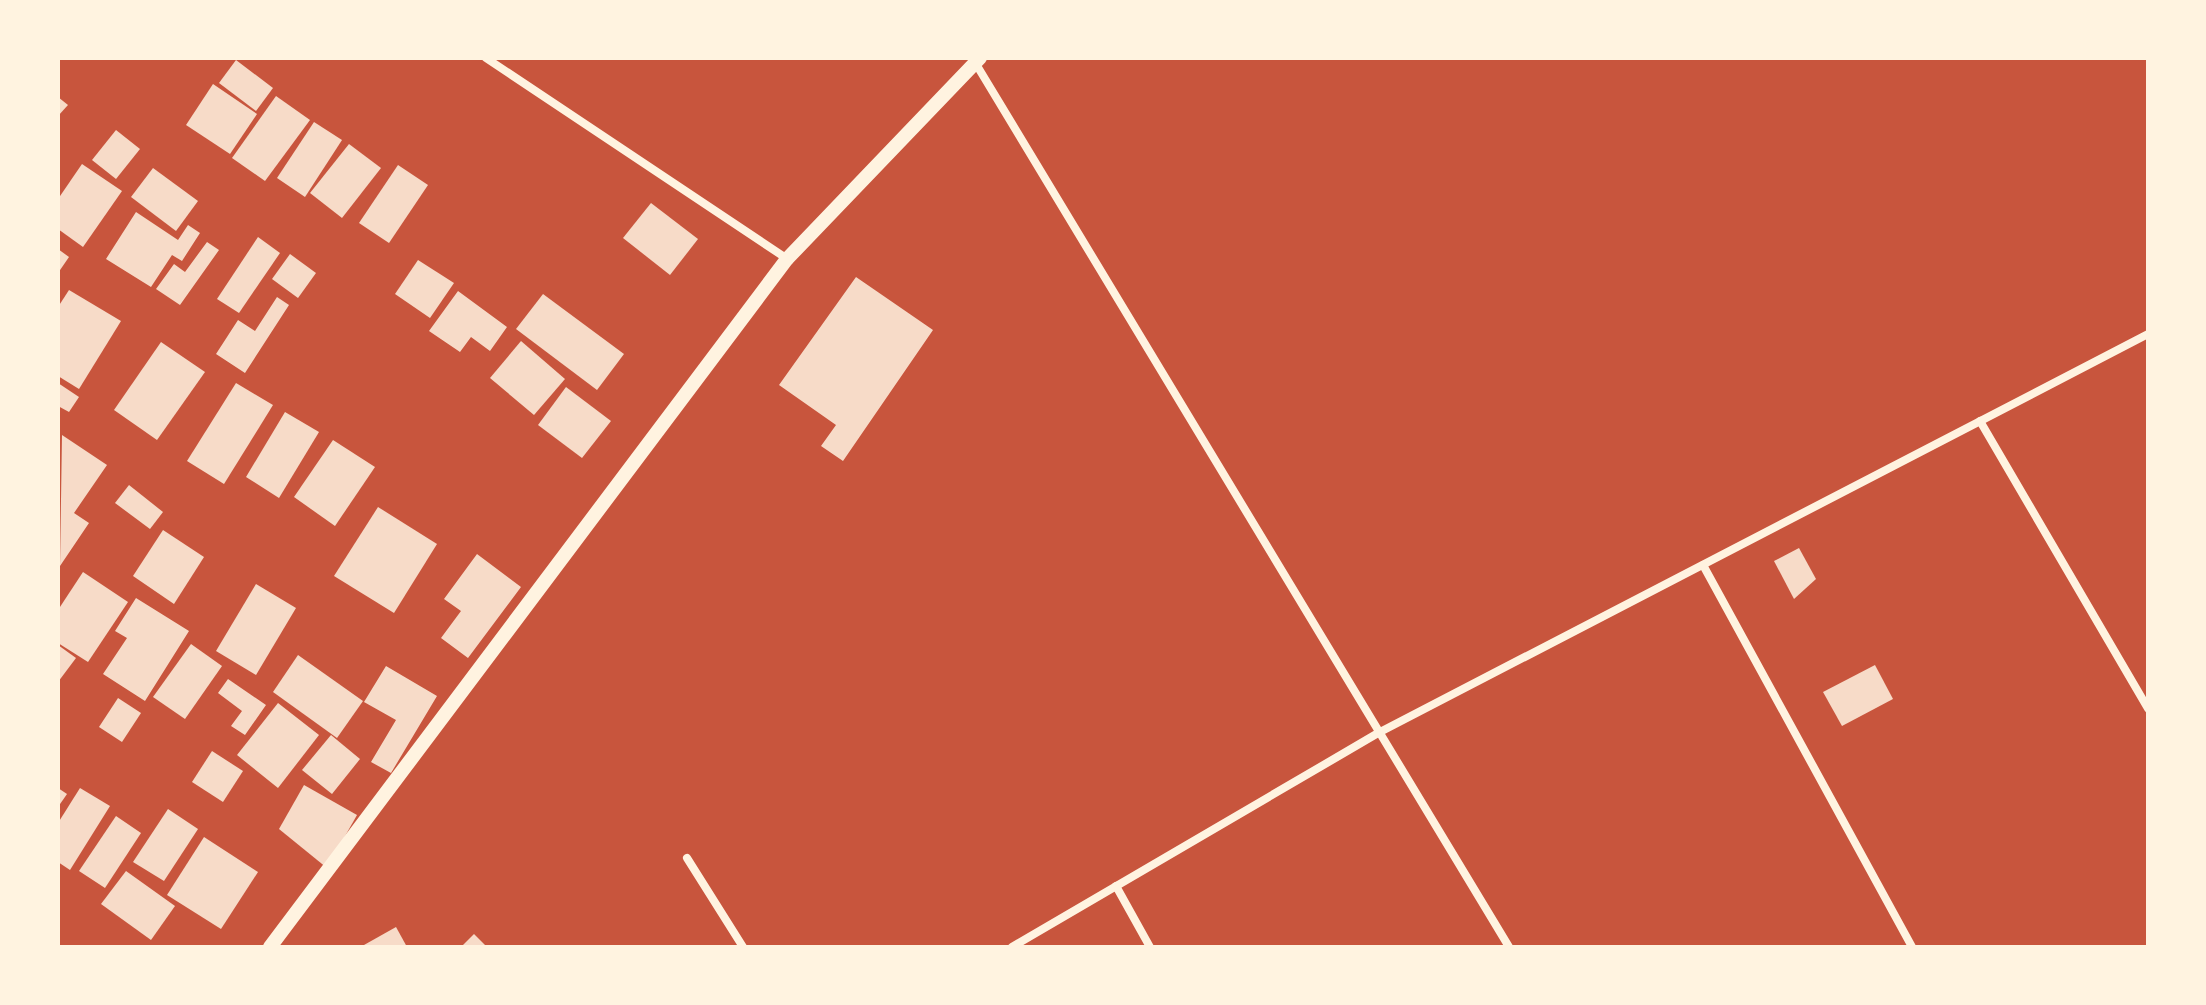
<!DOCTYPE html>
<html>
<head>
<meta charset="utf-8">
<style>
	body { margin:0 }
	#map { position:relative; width:2206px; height:1005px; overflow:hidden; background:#c8553d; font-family:Barlow,sans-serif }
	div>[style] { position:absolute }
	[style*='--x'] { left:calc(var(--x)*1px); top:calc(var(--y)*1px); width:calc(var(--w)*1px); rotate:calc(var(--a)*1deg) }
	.building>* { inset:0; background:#f7dbc8 }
	.minor>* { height:8px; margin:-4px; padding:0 4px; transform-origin:4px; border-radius:4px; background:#fff3e0 }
	.tertiary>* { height:14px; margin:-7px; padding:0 7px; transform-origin:7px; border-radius:7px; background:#fff3e0 }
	span { translate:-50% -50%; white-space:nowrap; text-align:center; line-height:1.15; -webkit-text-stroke:8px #fff3e0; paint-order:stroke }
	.frame { position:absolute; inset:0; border:60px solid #fff3e0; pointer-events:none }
</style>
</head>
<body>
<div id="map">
	<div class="building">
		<i style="clip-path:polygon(236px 60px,273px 88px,256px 111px,219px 83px)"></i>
		<i style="clip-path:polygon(213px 84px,257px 114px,230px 154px,186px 125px)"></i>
		<i style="clip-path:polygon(276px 96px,310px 120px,265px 181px,232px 158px)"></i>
		<i style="clip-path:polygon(58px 97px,68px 105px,58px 116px)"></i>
		<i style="clip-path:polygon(314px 122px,342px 140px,305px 197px,277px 178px)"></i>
		<i style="clip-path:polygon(116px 130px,140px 149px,116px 179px,92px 160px)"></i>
		<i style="clip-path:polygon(349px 144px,381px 168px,342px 218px,310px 193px)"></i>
		<i style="clip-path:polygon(82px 164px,122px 191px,83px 247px,58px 229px,58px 199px)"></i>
		<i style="clip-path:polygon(398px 165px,428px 185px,389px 243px,359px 223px)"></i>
		<i style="clip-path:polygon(153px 168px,198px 201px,176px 231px,131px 197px)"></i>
		<i style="clip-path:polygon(651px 203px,698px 239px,670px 275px,623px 238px)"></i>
		<i style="clip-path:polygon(136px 212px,178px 240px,188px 225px,200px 233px,182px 261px,172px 255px,151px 287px,106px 259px)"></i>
		<i style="clip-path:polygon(258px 237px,280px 253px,239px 313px,217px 299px)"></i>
		<i style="clip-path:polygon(207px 242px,219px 250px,180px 305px,156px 289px,174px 264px,185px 272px)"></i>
		<i style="clip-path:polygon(58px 249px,69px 257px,58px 273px)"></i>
		<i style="clip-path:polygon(290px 254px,316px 273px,298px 298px,272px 279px)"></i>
		<i style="clip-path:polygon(418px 260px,454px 283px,430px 318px,395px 294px)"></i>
		<i style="clip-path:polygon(856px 277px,933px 330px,843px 461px,821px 446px,836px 425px,779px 385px)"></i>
		<i style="clip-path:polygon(69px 290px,121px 321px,79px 389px,58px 376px,58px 307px)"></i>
		<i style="clip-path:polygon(458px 291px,507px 327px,490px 351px,471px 337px,460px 352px,429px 331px)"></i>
		<i style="clip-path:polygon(543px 294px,624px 354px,597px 390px,516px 329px)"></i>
		<i style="clip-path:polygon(277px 297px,289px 305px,245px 373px,216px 354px,238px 320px,255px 331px)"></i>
		<i style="clip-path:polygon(521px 341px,565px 379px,534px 415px,490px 378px)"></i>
		<i style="clip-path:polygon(161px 342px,205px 372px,157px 440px,114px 410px)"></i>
		<i style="clip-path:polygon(58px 383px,79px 397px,69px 412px,58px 406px)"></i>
		<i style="clip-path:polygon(236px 383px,273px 405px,224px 484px,187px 461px)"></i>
		<i style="clip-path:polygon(566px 387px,611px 421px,582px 458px,538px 425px)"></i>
		<i style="clip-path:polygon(285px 412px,319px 432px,279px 498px,246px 477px)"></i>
		<i style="clip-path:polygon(62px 435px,107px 465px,74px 513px,89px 523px,60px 566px)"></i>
		<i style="clip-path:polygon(333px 440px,375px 467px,335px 526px,294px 497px)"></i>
		<i style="clip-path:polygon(129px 485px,163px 512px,150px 529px,115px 503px)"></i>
		<i style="clip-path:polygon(378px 507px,437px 544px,394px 613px,334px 576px)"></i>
		<i style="clip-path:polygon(163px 530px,204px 557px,174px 604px,133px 576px)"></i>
		<i style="clip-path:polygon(1799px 548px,1816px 579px,1794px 599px,1774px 561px)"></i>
		<i style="clip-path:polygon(477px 554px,521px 587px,468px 658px,441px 638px,461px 611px,444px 599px)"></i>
		<i style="clip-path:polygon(83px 572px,128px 602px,88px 662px,58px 643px,58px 610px)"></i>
		<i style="clip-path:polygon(256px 584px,296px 608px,256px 675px,216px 651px)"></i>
		<i style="clip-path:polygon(136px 598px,189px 631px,145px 701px,103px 674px,127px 638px,115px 631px)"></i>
		<i style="clip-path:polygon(191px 644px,222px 666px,185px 719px,153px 697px)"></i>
		<i style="clip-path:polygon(58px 645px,76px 658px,58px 682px)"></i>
		<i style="clip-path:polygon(298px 655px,363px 701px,337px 738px,273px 692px)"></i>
		<i style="clip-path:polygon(1875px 665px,1893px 699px,1842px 726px,1823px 692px)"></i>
		<i style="clip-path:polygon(386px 666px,437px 696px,391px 773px,371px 762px,396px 720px,364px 702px)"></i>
		<i style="clip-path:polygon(228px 679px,266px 705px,245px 735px,231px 726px,242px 711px,218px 693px)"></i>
		<i style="clip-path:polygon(118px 698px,141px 713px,122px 742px,99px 727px)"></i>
		<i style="clip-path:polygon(278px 703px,319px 735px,278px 788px,237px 755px)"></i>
		<i style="clip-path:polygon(331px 735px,360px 759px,332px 794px,302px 770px)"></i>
		<i style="clip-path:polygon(212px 751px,243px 771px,223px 802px,192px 782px)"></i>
		<i style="clip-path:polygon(304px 785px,357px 815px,327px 868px,279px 829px)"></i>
		<i style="clip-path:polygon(58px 788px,67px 794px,58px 807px)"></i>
		<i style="clip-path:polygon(80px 788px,110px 806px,70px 870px,58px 862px,58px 823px)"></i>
		<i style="clip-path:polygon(168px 809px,198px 829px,164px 881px,133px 862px)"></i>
		<i style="clip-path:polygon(116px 816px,141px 833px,105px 888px,79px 871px)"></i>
		<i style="clip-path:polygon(204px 837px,258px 872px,221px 929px,167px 895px)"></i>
		<i style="clip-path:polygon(126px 871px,175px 906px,151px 940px,101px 904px)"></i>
		<i style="clip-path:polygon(396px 927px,407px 947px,366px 947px,364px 945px)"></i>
		<i style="clip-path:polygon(474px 934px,487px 947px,461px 947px)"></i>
	</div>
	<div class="minor">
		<i style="--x:486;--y:58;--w:362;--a:33.7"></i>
		<i style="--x:976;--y:64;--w:1031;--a:58.88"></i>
		<i style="--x:1980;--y:421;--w:333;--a:59.7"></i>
		<i style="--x:1703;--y:565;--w:435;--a:61.3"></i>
		<i style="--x:687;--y:858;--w:105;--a:57.8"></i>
		<i style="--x:1116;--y:886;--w:70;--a:60.9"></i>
		<i style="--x:1012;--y:947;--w:426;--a:-30.3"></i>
		<i style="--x:1380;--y:732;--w:865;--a:-27.39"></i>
	</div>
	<div class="tertiary">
		<i style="--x:270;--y:947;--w:861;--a:-53.08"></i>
		<i style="--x:787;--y:259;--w:279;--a:-46.2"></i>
	</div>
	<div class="frame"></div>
</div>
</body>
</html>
